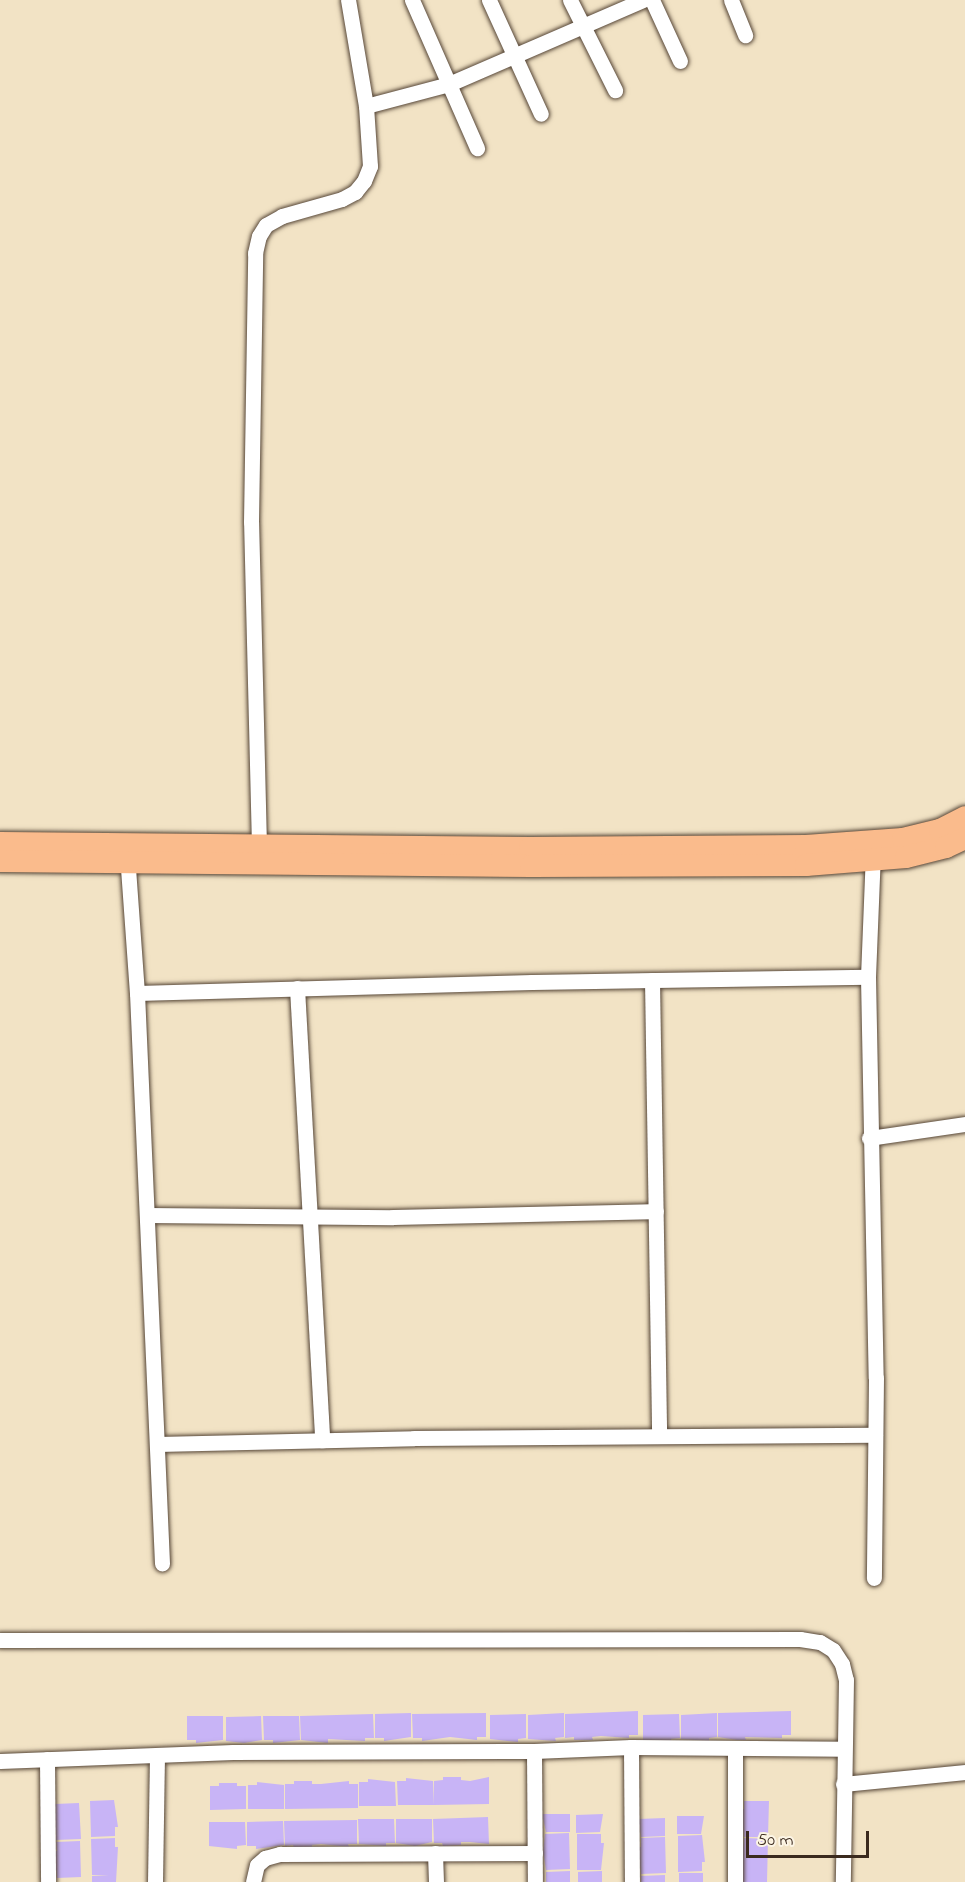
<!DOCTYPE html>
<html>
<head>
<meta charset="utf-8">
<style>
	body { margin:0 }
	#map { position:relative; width:965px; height:1882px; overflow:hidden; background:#f2e3c5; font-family:"Indie Flower",sans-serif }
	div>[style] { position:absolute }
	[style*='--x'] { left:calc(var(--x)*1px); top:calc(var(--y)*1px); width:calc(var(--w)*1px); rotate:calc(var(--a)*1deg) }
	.building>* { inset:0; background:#c8b4f6 }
	.roads { filter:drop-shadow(0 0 2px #564637) drop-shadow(0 0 2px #564637) }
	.street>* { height:15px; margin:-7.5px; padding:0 7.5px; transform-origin:7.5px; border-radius:7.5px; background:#fff }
	.primary>* { height:22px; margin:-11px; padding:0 11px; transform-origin:11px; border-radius:11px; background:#fabb8c }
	span { translate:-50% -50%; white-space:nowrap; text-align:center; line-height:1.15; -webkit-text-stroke:6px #fcf5e5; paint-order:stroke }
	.scale { position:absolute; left:746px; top:1831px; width:123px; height:27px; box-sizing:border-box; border:3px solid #3b2a1e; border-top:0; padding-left:8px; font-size:18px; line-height:21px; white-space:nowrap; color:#3b2a1e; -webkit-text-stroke:4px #fcf5e5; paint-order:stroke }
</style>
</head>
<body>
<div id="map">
	<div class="building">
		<i style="clip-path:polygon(638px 1711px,638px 1735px,629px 1735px,629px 1738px,601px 1736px,592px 1737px,593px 1740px,574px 1740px,574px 1737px,565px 1738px,565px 1714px)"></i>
		<i style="clip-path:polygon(791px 1711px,791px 1735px,782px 1735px,782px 1738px,745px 1737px,746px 1740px,737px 1740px,718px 1737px,718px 1713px)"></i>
		<i style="clip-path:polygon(411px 1713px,411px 1737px,384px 1741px,384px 1738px,375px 1738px,375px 1714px)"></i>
		<i style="clip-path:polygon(486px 1713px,486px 1737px,477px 1737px,477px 1740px,450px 1737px,422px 1741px,422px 1738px,413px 1738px,412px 1714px)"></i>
		<i style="clip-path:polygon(564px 1713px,564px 1737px,555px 1738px,556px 1741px,528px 1739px,528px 1715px)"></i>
		<i style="clip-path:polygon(717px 1713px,717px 1737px,709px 1738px,709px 1741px,681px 1739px,681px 1715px)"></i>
		<i style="clip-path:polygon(373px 1714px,374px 1738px,365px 1738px,365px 1741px,328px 1739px,328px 1743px,301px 1740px,300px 1716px)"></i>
		<i style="clip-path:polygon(526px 1714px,526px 1738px,518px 1739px,518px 1742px,490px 1739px,490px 1715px)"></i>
		<i style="clip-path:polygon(679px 1714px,680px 1738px,671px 1739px,671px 1741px,643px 1740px,643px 1715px)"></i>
		<i style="clip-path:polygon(187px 1716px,223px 1716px,223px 1740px,196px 1743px,196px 1740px,187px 1740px)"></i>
		<i style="clip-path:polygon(261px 1716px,262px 1740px,244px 1743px,226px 1741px,226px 1717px)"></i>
		<i style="clip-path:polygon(263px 1716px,299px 1716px,300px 1740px,273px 1743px,273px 1740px,264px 1740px)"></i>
		<i style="clip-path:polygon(443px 1777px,461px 1777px,461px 1780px,470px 1781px,489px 1777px,489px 1804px,434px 1805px,434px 1781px,443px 1780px)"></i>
		<i style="clip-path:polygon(406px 1778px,433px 1781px,434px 1805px,398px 1805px,397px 1781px,406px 1781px)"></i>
		<i style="clip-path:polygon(368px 1779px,395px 1782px,396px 1806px,359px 1806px,359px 1782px,368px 1782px)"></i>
		<i style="clip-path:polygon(294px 1781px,312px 1781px,312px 1784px,321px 1784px,349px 1781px,349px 1784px,358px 1784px,358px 1808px,285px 1809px,285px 1784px,294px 1784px)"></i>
		<i style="clip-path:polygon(257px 1782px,284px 1785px,284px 1809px,248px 1809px,248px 1785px,257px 1785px)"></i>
		<i style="clip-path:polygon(219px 1783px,237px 1783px,237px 1786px,246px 1786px,246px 1809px,210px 1810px,210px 1786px,219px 1786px)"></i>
		<i style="clip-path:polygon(114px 1800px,118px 1827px,115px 1827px,115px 1836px,91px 1837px,90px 1801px)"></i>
		<i style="clip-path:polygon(744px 1801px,769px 1801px,768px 1837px,744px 1837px,741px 1809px,744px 1809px)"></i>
		<i style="clip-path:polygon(79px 1803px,81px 1839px,56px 1840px,56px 1831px,53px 1831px,55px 1804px)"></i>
		<i style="clip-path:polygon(542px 1814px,570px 1814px,570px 1832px,546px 1832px)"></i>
		<i style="clip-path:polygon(603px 1814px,600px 1832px,576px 1833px,576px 1815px)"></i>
		<i style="clip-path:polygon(677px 1816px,704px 1816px,701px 1834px,677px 1834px)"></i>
		<i style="clip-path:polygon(488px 1817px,489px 1844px,470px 1842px,461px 1842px,461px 1845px,443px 1846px,442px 1843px,434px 1843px,433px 1819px)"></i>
		<i style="clip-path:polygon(665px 1818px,665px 1836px,641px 1837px,638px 1819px)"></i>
		<i style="clip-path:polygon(358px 1819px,394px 1819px,395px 1843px,386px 1843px,386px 1846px,359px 1844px)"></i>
		<i style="clip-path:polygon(396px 1819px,432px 1819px,432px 1842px,415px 1846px,396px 1843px)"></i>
		<i style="clip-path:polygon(357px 1820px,357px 1844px,348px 1844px,349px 1847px,321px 1844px,312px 1845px,312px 1848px,294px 1848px,293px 1845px,285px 1846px,284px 1821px)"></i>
		<i style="clip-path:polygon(283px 1821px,284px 1845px,256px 1849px,256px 1846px,247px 1846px,247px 1822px)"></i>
		<i style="clip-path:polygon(209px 1822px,245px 1822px,246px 1845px,237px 1846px,237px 1849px,209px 1846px)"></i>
		<i style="clip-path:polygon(569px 1833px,570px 1869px,546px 1870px,543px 1852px,545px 1834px)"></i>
		<i style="clip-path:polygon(577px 1834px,601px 1834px,601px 1843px,604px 1843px,601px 1870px,577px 1870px)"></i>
		<i style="clip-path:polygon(702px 1835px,705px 1862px,702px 1862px,702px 1871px,678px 1872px,678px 1836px)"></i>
		<i style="clip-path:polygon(665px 1837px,666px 1873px,641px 1874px,638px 1847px,641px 1847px,641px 1838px)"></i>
		<i style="clip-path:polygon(115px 1838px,115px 1847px,118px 1847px,116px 1882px,92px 1882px,92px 1876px,109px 1875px,92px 1875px,91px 1839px)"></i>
		<i style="clip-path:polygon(744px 1838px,768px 1839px,767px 1882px,743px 1882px,740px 1847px,743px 1847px)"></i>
		<i style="clip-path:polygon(80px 1841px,81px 1877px,57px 1878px,54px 1851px,57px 1851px,56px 1842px)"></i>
		<i style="clip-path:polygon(570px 1871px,570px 1882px,546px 1882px,546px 1872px)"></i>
		<i style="clip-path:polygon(602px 1871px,602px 1882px,578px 1882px,578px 1872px)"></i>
		<i style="clip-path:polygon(679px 1873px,703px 1873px,703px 1882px,679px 1882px)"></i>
		<i style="clip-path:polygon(665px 1875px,665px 1882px,641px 1882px,641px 1876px)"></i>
	</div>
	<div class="roads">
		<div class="street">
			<i style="--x:412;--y:0;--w:162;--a:66.3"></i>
			<i style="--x:489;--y:0;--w:125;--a:65.5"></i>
			<i style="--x:570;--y:0;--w:101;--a:63.4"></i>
			<i style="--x:652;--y:0;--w:67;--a:65.3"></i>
			<i style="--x:731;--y:0;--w:38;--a:68"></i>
			<i style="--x:366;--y:106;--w:86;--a:-14.8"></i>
			<i style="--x:449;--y:84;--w:211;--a:-23.4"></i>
			<i style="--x:259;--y:846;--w:324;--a:-91.4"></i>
			<i style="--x:251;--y:522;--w:269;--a:-89.1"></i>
			<i style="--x:255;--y:253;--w:17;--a:-77"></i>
			<i style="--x:259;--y:236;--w:13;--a:-58"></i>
			<i style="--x:266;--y:225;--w:18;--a:-29"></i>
			<i style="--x:282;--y:216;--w:62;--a:-15.8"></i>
			<i style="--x:342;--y:199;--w:15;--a:-28"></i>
			<i style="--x:355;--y:192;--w:14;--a:-51"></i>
			<i style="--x:364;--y:181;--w:16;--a:-68"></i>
			<i style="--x:370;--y:166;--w:60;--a:-93.8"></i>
			<i style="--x:366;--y:106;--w:108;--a:-99.6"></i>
			<i style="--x:873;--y:852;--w:125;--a:92.3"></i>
			<i style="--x:868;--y:977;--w:401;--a:88.9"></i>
			<i style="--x:876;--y:1378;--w:200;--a:90.6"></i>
			<i style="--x:127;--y:854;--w:139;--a:85.9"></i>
			<i style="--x:137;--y:993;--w:571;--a:87.49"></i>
			<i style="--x:652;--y:980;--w:456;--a:89.1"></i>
			<i style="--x:297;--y:988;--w:453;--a:86.8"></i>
			<i style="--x:137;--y:993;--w:395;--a:-1.6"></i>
			<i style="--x:532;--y:982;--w:336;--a:-0.9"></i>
			<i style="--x:869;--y:1138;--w:97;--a:-8.3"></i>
			<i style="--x:147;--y:1215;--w:246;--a:0.5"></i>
			<i style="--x:393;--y:1217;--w:263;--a:-1.3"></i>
			<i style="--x:157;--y:1444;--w:257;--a:-1.3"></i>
			<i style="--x:414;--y:1438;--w:461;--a:-0.4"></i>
			<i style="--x:0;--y:1640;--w:800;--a:-0.07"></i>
			<i style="--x:800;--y:1639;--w:20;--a:9"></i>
			<i style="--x:820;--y:1642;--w:15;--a:32"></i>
			<i style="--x:833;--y:1650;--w:17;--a:57"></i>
			<i style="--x:842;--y:1664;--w:16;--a:76"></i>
			<i style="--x:846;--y:1680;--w:202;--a:90.9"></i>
			<i style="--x:631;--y:1747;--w:135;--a:89.6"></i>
			<i style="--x:534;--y:1751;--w:131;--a:89.6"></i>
			<i style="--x:47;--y:1759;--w:123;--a:89.5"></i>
			<i style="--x:0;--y:1761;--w:233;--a:-2.2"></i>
			<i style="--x:233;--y:1752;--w:301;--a:-0.2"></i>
			<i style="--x:534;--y:1751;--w:97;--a:-2.4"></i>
			<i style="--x:631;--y:1747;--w:213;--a:0.5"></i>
			<i style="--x:843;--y:1784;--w:123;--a:-5.6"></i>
			<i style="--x:435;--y:1853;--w:29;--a:88"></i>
			<i style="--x:155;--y:1882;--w:127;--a:-89.1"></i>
			<i style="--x:253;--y:1882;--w:17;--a:-77"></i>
			<i style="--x:257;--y:1865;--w:11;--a:-41"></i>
			<i style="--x:265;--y:1858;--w:16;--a:-15"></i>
			<i style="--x:280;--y:1854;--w:255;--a:-0.2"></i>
			<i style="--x:735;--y:1882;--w:133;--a:-90"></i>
		</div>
		<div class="primary">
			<i style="--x:0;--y:843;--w:530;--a:0.54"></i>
			<i style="--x:530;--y:848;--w:276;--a:-0.4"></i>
			<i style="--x:806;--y:846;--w:97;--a:-4.1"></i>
			<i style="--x:903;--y:839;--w:38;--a:-14"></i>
			<i style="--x:940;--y:830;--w:28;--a:-27"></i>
			<i style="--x:0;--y:861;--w:531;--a:0.54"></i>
			<i style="--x:531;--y:866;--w:275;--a:-0.2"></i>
			<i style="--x:806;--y:865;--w:100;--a:-4.6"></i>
			<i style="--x:906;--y:857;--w:41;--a:-14"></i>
			<i style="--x:946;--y:847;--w:21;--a:-25"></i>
		</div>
	</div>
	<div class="scale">50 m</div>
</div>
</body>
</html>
